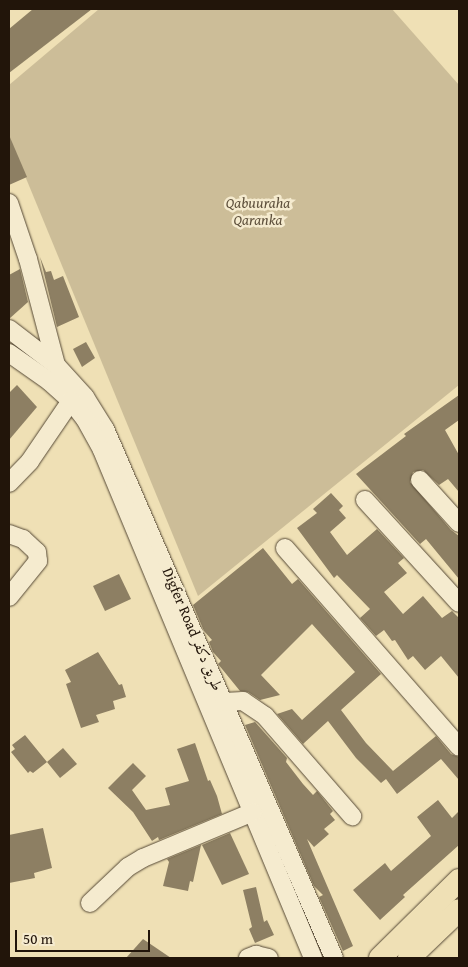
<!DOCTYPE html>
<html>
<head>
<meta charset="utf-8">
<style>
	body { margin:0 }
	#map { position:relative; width:468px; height:967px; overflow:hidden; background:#efe0b5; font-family:"Gentium Book Plus",Amiri,serif }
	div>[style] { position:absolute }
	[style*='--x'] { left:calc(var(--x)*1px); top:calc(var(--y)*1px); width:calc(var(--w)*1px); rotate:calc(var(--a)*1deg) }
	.green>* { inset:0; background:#ccbd98 }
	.building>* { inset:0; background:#8d7f63 }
	.roads { filter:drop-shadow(0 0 1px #554835) drop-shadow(0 0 1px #554835) }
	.minor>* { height:18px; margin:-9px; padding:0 9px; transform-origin:9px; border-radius:9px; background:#f5ebcf }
	.major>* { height:22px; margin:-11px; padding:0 11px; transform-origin:11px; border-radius:11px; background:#efe0b5 }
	span { translate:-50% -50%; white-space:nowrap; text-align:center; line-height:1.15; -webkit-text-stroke:5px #f5ebcf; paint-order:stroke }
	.park-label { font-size:15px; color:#5e503c; font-style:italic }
	.street-label { font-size:15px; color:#22150a }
	.frame { position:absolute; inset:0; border:10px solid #22150a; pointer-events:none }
	.scale { position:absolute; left:15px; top:930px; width:135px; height:22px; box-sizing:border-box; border:2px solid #22150a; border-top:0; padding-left:6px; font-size:15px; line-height:18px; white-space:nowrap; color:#22150a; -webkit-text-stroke:4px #f5ebcf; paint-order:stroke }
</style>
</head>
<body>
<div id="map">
	<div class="green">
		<i style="clip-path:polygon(99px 9px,392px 9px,459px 85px,459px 385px,198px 596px,9px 137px,9px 85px)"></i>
	</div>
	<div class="building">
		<i style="clip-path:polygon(33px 9px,92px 9px,9px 73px,9px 29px)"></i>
		<i style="clip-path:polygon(9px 135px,27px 177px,9px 185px)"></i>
		<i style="clip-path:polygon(40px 257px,46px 272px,51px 271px,54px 280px,63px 276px,79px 317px,57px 327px)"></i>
		<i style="clip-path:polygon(20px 269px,28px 302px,9px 319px,9px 275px)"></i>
		<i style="clip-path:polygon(86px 342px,95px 358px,82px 367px,73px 349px)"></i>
		<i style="clip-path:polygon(17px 385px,37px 407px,9px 440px,9px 393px)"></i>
		<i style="clip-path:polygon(459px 395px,459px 420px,445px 430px,459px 455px,459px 492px,448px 479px,439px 485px,423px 470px,413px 472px,410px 482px,451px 530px,459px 536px,459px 579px,426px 539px,420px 544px,356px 474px,406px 436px,404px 434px)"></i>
		<i style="clip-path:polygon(331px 493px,343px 506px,339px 510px,346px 518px,330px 532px,347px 555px,377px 529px,404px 558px,398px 563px,407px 573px,384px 592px,403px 614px,423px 596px,442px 618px,452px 611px,459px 618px,459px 678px,441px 656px,425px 670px,413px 656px,408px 660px,395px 640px,392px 641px,384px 630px,376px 636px,360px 618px,370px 609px,337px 575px,334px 578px,297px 528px,317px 513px,313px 509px)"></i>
		<i style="clip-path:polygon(263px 548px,292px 584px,298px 579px,381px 674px,341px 710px,366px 743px,393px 771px,436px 736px,451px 754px,459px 757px,459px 780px,441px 759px,397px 794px,386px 779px,381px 783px,356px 758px,328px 721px,303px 744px,277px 714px,292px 709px,302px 720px,355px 672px,312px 624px,261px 675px,280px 695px,260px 700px,248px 692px,240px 691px,218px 664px,221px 661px,213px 652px,209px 642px,212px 640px,204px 631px,193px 605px)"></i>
		<i style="clip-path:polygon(119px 574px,131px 599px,105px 611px,93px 586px)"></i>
		<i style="clip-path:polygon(98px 652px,119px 685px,122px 684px,126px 697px,113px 701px,115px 709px,96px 715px,99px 722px,81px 728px,66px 684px,71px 682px,65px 670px)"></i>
		<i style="clip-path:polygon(255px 722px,287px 758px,286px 762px,303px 784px,313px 795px,317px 791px,333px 811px,330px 814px,335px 820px,324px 829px,329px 834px,314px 847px,307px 839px,353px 946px,343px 951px,319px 897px,323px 895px,314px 886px,245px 725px)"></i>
		<i style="clip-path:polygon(25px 735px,47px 762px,33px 773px,30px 771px,28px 773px,11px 752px,15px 749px,12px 745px)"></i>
		<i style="clip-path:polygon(195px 743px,208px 781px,210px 780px,217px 796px,222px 814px,159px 840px,158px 837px,152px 841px,133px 812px,108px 788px,133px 763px,146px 776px,132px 790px,146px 810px,170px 805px,165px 788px,189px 781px,177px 749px)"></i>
		<i style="clip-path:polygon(63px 748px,77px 764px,60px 778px,47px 762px)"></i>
		<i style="clip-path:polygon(438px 800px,452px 818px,459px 811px,459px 845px,403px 895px,405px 897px,380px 920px,353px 890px,385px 863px,391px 871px,431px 836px,417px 817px)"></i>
		<i style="clip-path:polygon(43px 828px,52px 868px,34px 873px,35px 878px,9px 883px,9px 835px)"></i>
		<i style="clip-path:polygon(230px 833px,249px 874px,222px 885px,202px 845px)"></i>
		<i style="clip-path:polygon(201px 845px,193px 882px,190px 881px,188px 891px,163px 886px,169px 862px,167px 859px)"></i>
		<i style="clip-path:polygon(256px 887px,264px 922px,267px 920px,274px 935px,255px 943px,249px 929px,252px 927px,243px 890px)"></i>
		<i style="clip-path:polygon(143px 939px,171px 958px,126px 958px)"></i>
	</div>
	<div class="roads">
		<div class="minor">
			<i style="--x:9;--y:203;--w:59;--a:71.3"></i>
			<i style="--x:28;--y:259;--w:110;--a:75.2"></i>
			<i style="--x:9;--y:329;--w:59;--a:37.5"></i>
			<i style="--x:56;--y:365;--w:43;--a:47.8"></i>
			<i style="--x:85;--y:397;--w:38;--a:58"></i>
			<i style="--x:105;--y:429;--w:576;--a:66.59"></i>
			<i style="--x:9;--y:353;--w:49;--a:35"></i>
			<i style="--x:49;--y:381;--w:30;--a:42"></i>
			<i style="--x:71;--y:401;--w:23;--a:52"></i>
			<i style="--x:85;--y:419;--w:35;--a:61"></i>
			<i style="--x:102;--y:450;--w:550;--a:67.44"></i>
			<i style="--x:420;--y:480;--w:58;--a:47.8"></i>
			<i style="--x:9;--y:483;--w:30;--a:-46"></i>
			<i style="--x:30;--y:461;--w:73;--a:-55.7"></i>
			<i style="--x:365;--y:500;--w:139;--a:47.6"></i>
			<i style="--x:9;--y:534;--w:15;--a:20"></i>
			<i style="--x:23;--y:539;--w:19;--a:43"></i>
			<i style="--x:37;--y:552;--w:9;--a:84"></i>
			<i style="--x:38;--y:561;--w:46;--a:128.9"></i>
			<i style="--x:285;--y:548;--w:264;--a:48.8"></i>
			<i style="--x:224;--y:702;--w:19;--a:-3"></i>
			<i style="--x:243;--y:701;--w:27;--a:34"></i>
			<i style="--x:265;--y:716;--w:133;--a:49"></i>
			<i style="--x:90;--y:903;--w:52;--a:-43.5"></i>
			<i style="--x:128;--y:867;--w:17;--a:-31"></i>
			<i style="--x:143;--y:858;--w:119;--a:-22.7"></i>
			<i style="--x:248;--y:958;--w:9;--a:-21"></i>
			<i style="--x:256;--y:955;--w:13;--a:13"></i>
		</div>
		<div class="major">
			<i style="--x:380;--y:958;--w:111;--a:-44.6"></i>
			<i style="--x:409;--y:958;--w:69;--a:-43.8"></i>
		</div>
	</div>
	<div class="park-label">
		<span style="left:258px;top:211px">Qabuuraha<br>Qaranka</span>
	</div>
	<div class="street-label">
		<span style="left:193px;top:629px;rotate:67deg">Digfer Road طريق دكفر</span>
	</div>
	<div class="frame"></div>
	<div class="scale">50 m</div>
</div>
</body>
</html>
